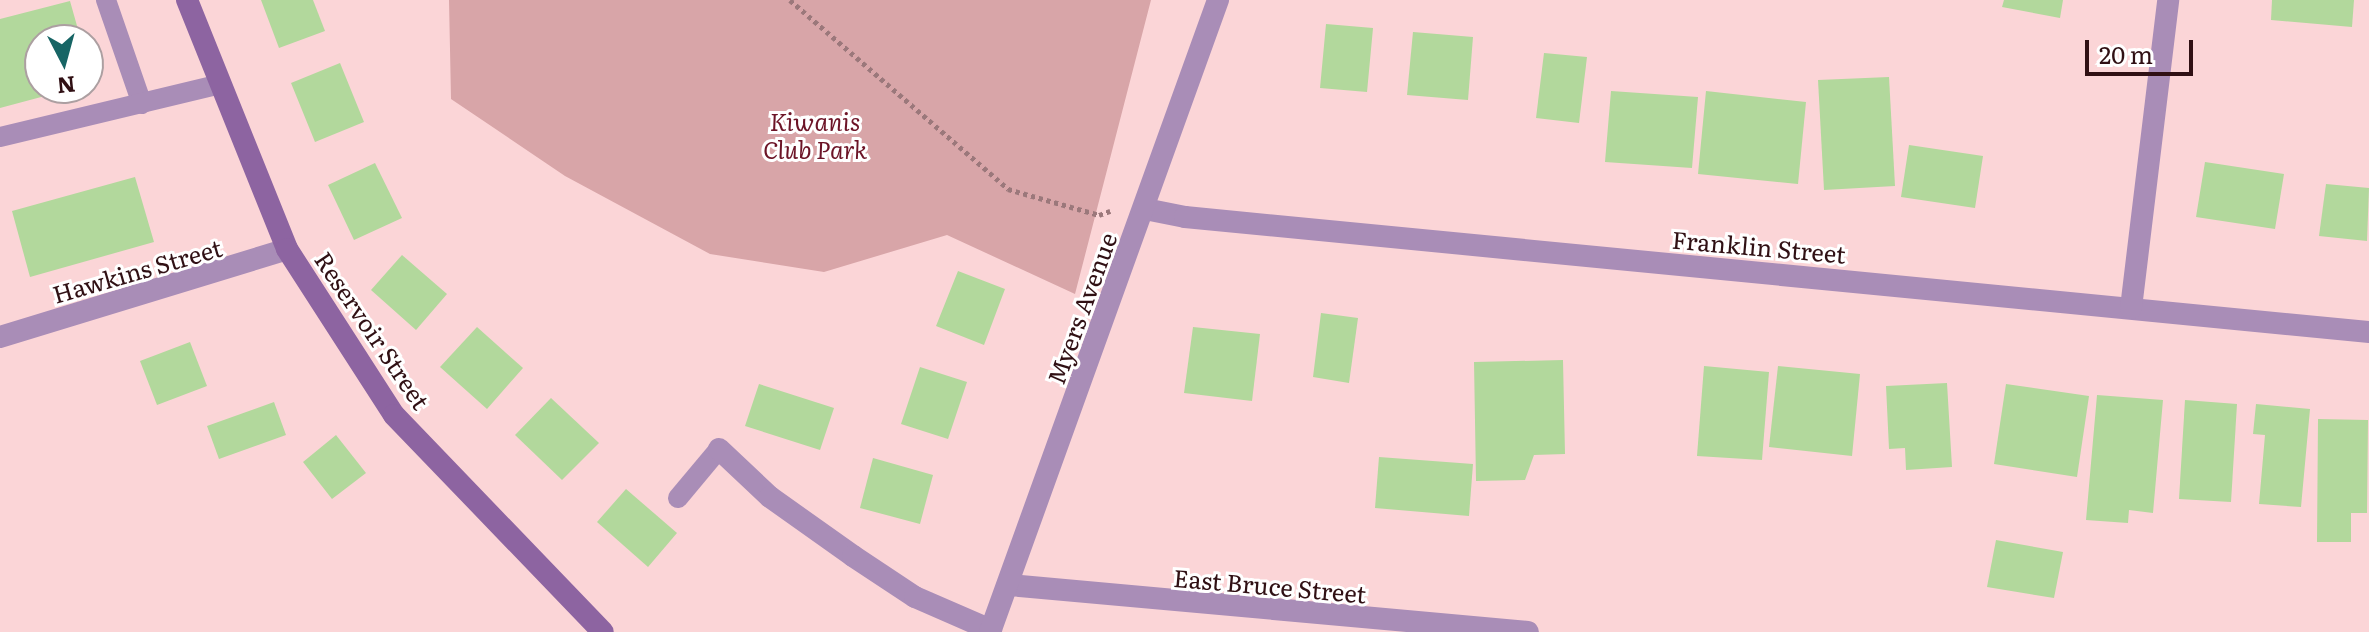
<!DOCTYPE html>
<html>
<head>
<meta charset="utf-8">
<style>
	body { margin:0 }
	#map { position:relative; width:2369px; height:632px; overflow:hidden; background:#fbd5d7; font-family:Literata,serif }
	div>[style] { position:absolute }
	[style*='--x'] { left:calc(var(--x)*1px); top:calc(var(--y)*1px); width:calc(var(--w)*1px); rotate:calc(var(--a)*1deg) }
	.green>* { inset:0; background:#d8a5a8 }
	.building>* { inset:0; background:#b2d89c }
	.path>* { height:5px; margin-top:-2.5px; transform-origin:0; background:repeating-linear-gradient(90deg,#9b787b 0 4px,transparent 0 8px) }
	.service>* { height:20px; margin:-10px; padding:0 10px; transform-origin:10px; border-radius:10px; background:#a98db7 }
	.minor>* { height:22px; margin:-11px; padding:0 11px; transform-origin:11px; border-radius:11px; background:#a98db7 }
	.secondary>* { height:22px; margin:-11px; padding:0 11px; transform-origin:11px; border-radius:11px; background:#8d64a1 }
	span { translate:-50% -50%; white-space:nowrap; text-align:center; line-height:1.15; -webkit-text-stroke:6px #fff; paint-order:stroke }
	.park-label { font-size:24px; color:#6c1427; font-style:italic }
	.street-label { font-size:24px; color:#301014 }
	.north { position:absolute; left:24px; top:24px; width:80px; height:80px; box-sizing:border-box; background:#fff; border:2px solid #ac9fa1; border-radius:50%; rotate:174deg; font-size:22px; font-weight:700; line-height:32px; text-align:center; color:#301014 }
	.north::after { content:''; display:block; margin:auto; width:28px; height:36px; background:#176565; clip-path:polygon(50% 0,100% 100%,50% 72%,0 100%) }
	.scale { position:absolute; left:2085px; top:40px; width:108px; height:36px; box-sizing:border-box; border:4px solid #301014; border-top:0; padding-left:10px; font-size:24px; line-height:28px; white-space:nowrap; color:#301014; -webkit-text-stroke:6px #fff; paint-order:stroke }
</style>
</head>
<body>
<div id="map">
	<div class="green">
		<i style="clip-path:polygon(449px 0,1151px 0,1075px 294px,947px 235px,824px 272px,710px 254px,565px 176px,451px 99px)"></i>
	</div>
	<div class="building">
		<i style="clip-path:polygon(261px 0,313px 0,325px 31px,279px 48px)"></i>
		<i style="clip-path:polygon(2004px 0,2063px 0,2060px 18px,2002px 7px)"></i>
		<i style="clip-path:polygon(2272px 0,2354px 0,2352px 27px,2271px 20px)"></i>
		<i style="clip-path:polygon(70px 1px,81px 40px,40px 40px,40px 88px,71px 89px,0 108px,0 19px)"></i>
		<i style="clip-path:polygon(1326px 24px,1373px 28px,1367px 92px,1320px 88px)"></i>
		<i style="clip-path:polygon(1413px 32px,1473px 37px,1468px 100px,1407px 95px)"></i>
		<i style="clip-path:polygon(1544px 53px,1587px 57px,1579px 123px,1536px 118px)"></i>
		<i style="clip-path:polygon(340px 63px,364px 122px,315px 142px,291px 83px)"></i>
		<i style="clip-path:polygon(1889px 77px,1895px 186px,1824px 190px,1818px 80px)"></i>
		<i style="clip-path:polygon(1611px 91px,1698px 97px,1692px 168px,1605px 162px)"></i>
		<i style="clip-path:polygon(1706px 91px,1806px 102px,1798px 184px,1698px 174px)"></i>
		<i style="clip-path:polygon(1909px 145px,1983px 156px,1975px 208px,1901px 197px)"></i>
		<i style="clip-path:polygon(2205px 162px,2284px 174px,2275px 229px,2196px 217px)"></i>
		<i style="clip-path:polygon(375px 163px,402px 218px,354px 240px,328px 185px)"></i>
		<i style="clip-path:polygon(135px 177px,154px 242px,30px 277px,12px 211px)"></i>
		<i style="clip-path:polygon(2326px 184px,2369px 188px,2367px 241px,2319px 236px)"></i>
		<i style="clip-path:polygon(402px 255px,447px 294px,416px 330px,371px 290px)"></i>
		<i style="clip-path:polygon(958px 271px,1005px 289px,984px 345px,936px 326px)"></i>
		<i style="clip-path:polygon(1321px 313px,1358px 318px,1349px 383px,1313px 377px)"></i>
		<i style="clip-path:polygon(477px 327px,523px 368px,487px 409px,440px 367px)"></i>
		<i style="clip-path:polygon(1193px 327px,1260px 334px,1252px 401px,1184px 393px)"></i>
		<i style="clip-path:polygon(190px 342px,207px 386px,157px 405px,140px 361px)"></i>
		<i style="clip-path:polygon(1563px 360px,1565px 454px,1534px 455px,1525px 480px,1476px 481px,1474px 362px)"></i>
		<i style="clip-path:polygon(1704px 366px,1769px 372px,1762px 460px,1697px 456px)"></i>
		<i style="clip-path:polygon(1778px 366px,1860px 374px,1852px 456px,1769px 447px)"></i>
		<i style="clip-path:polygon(920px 367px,967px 382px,948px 439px,901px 424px)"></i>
		<i style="clip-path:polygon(1947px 383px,1952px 467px,1906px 470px,1905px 448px,1889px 449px,1886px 386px)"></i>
		<i style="clip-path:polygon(759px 384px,834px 408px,820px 450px,745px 426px)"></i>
		<i style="clip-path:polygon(2006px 384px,2089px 396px,2077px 477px,1994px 464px)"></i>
		<i style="clip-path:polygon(2097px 395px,2163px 400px,2153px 513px,2129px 510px,2128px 523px,2086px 520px)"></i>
		<i style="clip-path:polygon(551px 398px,599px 443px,562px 480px,515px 435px)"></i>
		<i style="clip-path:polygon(2185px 400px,2237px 404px,2231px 502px,2179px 499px)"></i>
		<i style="clip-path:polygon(274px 402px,286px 435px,219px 459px,207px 426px)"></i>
		<i style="clip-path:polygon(2256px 404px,2310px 409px,2301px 507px,2259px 504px,2265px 435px,2253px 434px)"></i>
		<i style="clip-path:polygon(2318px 419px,2368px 420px,2367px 513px,2351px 513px,2351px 542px,2317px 542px)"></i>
		<i style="clip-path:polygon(336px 435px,366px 473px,332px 499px,303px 462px)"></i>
		<i style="clip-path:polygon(1379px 457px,1473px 464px,1469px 516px,1375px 508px)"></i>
		<i style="clip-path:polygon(873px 458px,933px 475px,920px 524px,860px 508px)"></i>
		<i style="clip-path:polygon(626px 489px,677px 533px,648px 567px,597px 522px)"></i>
		<i style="clip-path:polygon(1996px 540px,2063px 552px,2054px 598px,1987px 587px)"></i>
	</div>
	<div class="path">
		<i style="--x:790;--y:0;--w:289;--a:40.9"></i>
		<i style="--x:1008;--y:189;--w:95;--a:15.9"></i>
		<i style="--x:1099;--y:215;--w:12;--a:-20"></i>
	</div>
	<div class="service">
		<i style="--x:106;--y:0;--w:110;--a:70.9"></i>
		<i style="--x:0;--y:137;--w:227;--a:-13.5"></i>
		<i style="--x:678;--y:498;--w:64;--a:-50.1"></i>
	</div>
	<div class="minor">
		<i style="--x:1145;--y:209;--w:41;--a:11.3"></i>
		<i style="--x:1185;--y:217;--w:1190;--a:5.55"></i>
		<i style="--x:2131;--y:308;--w:310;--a:-83.1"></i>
		<i style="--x:0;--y:337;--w:300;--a:-17"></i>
		<i style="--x:719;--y:449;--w:70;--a:43.3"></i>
		<i style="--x:770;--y:497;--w:102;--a:35.4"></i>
		<i style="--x:853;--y:556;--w:74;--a:33.5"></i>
		<i style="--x:915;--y:597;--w:83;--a:23.5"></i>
		<i style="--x:1009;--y:585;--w:521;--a:5.17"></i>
		<i style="--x:990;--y:632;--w:672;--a:-70.16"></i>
	</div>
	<div class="secondary">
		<i style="--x:187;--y:0;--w:268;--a:68.1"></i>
		<i style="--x:287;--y:249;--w:197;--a:57.2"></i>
		<i style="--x:394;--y:415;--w:301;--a:46.1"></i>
	</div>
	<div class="park-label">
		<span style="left:815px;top:135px">Kiwanis<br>Club Park</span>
	</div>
	<div class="street-label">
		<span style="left:1759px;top:246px;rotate:5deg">Franklin Street</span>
		<span style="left:137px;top:270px;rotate:-16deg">Hawkins Street</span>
		<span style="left:1081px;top:308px;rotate:-70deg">Myers Avenue</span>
		<span style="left:373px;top:330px;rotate:56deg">Reservoir Street</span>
		<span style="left:1270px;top:585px;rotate:5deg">East Bruce Street</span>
	</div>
	<div class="north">N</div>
	<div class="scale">20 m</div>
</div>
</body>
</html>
